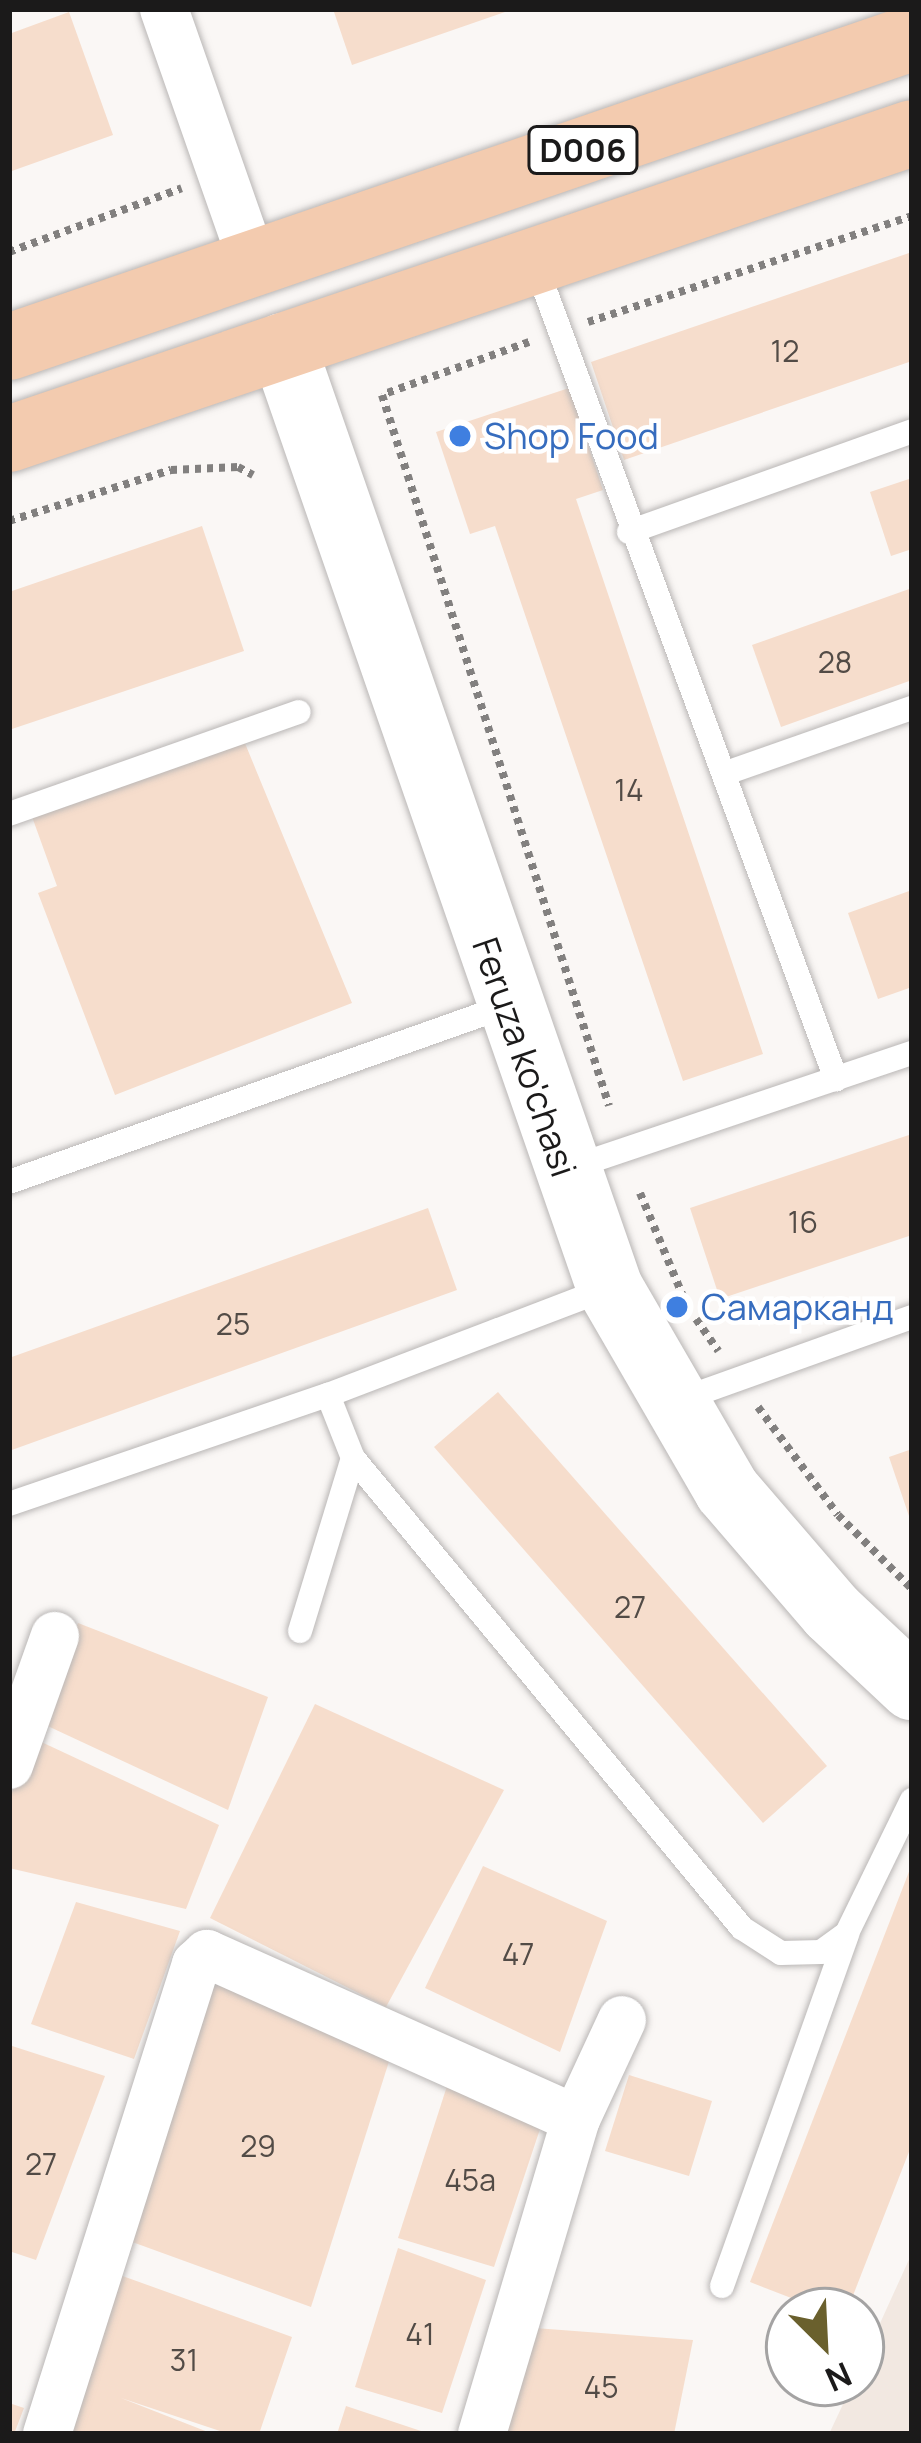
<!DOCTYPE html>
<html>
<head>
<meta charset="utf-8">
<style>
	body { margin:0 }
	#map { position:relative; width:921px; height:2443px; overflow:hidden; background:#faf7f5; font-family:Manrope,sans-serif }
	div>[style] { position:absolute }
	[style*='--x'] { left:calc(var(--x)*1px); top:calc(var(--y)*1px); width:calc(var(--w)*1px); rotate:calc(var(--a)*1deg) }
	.built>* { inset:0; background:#f2e8e1 }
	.building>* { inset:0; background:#f6ddcc }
	.path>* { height:8px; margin-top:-4px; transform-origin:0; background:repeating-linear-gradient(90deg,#82807f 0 6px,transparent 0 12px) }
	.roads { filter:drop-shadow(0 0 3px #bab7b6) drop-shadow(0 0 3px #bab7b6) }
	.lane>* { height:24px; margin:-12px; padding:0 12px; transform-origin:12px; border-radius:12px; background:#fff }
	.street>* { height:48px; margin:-24px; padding:0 24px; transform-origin:24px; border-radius:24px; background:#fff }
	.secondary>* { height:66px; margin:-33px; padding:0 33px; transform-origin:33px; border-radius:33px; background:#fff }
	.primary>* { height:66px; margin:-33px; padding:0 33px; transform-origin:33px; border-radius:33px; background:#f3cbaf }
	.dots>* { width:33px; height:33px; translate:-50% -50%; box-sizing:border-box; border:6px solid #fff; border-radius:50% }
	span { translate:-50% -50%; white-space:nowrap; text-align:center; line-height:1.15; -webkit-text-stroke:9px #fff; paint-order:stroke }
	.number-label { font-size:30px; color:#524b46 }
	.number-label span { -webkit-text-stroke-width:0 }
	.shield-label span { padding:3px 9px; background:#fff; border:3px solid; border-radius:9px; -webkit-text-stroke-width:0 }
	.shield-label { font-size:33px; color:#1b1a1a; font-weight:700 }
	.shop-label { font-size:36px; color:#366cbe }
	.left { translate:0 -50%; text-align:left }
	.street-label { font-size:36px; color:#1b1a1a }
	.frame { position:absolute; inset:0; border:12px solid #1b1a1a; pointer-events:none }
	.north { position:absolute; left:765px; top:2287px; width:120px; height:120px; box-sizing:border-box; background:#fff; border:3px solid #a4a3a3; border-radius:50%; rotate:156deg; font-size:33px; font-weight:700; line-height:48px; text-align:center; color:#1b1a1a }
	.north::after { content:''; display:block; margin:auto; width:42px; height:54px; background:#6a602d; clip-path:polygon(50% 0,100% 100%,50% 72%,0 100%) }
</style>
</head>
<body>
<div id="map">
	<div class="built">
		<i style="clip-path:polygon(912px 2253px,912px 2434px,829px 2434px,853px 2383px,861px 2383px,861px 2365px)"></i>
	</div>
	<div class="building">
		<i style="clip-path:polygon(333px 9px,511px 9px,511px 10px,352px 65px)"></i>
		<i style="clip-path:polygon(69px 12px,113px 135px,9px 172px,9px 34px)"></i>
		<i style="clip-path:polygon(912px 252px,912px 361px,624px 460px,591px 362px)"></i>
		<i style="clip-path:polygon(569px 388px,603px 490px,576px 499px,763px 1054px,683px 1081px,495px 526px,470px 534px,436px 432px)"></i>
		<i style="clip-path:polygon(912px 478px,912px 549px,891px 556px,870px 492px)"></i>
		<i style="clip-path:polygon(202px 526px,244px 651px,9px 730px,9px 592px)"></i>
		<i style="clip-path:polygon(912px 588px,912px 680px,781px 727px,752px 645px)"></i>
		<i style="clip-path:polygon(242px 736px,352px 1003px,115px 1095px,38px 893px,57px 886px,31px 814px)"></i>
		<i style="clip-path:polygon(912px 890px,912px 987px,878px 999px,848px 913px)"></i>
		<i style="clip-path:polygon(912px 1134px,912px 1235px,720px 1299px,690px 1208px)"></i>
		<i style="clip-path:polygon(428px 1208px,457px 1290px,9px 1451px,9px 1358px)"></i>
		<i style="clip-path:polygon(498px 1392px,827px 1766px,763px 1823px,434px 1447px)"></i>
		<i style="clip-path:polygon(912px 1449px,912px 1522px,911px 1522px,889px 1457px)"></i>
		<i style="clip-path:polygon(78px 1623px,268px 1697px,228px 1810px,39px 1722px)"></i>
		<i style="clip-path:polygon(315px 1704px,504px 1790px,386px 2007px,210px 1918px)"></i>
		<i style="clip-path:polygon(35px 1739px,219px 1825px,186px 1909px,9px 1868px,9px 1799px)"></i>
		<i style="clip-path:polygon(912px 1864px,912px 2144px,847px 2311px,825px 2311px,750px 2282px)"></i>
		<i style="clip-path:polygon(483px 1866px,607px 1921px,560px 2052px,425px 1988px)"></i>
		<i style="clip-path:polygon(76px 1902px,180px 1931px,134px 2059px,31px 2024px)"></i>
		<i style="clip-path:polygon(210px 1966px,392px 2052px,311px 2307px,124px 2239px)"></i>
		<i style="clip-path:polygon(9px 2045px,105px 2076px,36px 2260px,9px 2251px)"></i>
		<i style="clip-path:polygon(629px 2075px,712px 2101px,689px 2176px,605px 2151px)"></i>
		<i style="clip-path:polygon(447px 2086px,542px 2123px,494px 2267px,398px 2238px)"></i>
		<i style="clip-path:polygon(398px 2248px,486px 2280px,442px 2413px,355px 2387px)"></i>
		<i style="clip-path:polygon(117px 2274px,292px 2337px,259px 2434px,229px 2434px,121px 2398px,213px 2434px,65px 2434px)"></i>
		<i style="clip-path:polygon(535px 2328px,693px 2340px,674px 2434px,504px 2434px)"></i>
		<i style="clip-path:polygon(9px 2403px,24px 2408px,14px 2434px,9px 2434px)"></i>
		<i style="clip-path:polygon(346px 2406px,427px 2433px,426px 2434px,337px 2434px)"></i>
	</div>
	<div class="path">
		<i style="--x:9;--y:252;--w:184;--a:-20.3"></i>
		<i style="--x:588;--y:322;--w:341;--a:-18.1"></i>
		<i style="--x:529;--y:342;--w:156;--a:160.2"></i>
		<i style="--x:382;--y:395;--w:746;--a:72.29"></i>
		<i style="--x:9;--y:521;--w:170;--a:-17.5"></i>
		<i style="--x:171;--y:470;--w:67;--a:-2.6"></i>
		<i style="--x:238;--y:467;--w:17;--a:28"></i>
		<i style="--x:640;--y:1193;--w:117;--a:67.4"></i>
		<i style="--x:696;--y:1319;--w:39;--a:55"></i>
		<i style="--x:758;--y:1407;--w:134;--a:53.5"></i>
		<i style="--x:838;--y:1515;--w:105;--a:45"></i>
	</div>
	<div class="roads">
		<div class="lane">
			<i style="--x:536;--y:266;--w:867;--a:69.75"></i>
			<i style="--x:629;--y:532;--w:300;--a:-19.6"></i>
			<i style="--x:726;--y:773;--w:197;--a:-19.3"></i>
			<i style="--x:9;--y:814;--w:307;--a:-19.4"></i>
			<i style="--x:573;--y:1167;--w:358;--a:-18.6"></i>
			<i style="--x:9;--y:1182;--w:527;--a:-19.5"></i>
			<i style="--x:328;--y:1395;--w:68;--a:68.4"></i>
			<i style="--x:353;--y:1458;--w:610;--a:50.39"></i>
			<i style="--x:742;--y:1928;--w:46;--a:32.7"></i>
			<i style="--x:781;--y:1953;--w:40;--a:-1.4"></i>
			<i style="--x:821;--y:1952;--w:32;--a:-36"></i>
			<i style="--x:847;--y:1933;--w:148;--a:-64"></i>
			<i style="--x:677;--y:1401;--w:250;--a:-19.7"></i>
			<i style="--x:9;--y:1504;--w:337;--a:-18.9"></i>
			<i style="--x:328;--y:1395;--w:300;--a:-20.9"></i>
			<i style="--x:300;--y:1631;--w:181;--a:-73"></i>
			<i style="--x:722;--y:2286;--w:373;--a:-70.4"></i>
		</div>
		<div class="street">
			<i style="--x:164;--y:9;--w:269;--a:70.7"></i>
			<i style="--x:9;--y:1765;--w:137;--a:-70.4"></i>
			<i style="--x:47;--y:2434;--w:493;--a:-72.4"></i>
			<i style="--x:196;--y:1964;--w:15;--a:-42"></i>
			<i style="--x:207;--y:1954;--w:404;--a:24.1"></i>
			<i style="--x:482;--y:2434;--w:329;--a:-73.4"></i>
			<i style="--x:576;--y:2119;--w:109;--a:-65.1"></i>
		</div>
		<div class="secondary">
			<i style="--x:283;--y:346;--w:997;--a:70.86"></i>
			<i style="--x:610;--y:1288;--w:233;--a:59.9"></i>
			<i style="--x:727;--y:1490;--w:161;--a:49.3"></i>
			<i style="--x:832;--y:1612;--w:110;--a:43.2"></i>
		</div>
		<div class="primary">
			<i style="--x:9;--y:347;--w:954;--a:-18.89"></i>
			<i style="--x:9;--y:439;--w:953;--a:-18.72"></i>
		</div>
	</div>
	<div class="dots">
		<i style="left:460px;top:436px;background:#3f7fe0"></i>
		<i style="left:677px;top:1307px;background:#3f7fe0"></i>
	</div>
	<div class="number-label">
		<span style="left:785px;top:351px">12</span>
		<span style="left:835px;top:662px">28</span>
		<span style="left:629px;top:790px">14</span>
		<span style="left:803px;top:1222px">16</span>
		<span style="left:233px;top:1324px">25</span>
		<span style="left:630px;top:1607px">27</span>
		<span style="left:518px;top:1954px">47</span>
		<span style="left:258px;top:2146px">29</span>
		<span style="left:41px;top:2164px">27</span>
		<span style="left:470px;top:2180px">45a</span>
		<span style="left:420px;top:2334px">41</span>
		<span style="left:184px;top:2360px">31</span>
		<span style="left:601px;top:2387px">45</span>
	</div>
	<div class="shield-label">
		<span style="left:583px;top:150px">D006</span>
	</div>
	<div class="shop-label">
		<span class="left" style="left:484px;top:436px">Shop Food</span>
		<span class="left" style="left:701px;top:1307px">Самарканд</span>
	</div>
	<div class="street-label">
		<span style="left:525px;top:1057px;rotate:71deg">Feruza ko'chasi</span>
	</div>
	<div class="frame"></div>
	<div class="north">N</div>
</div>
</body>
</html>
